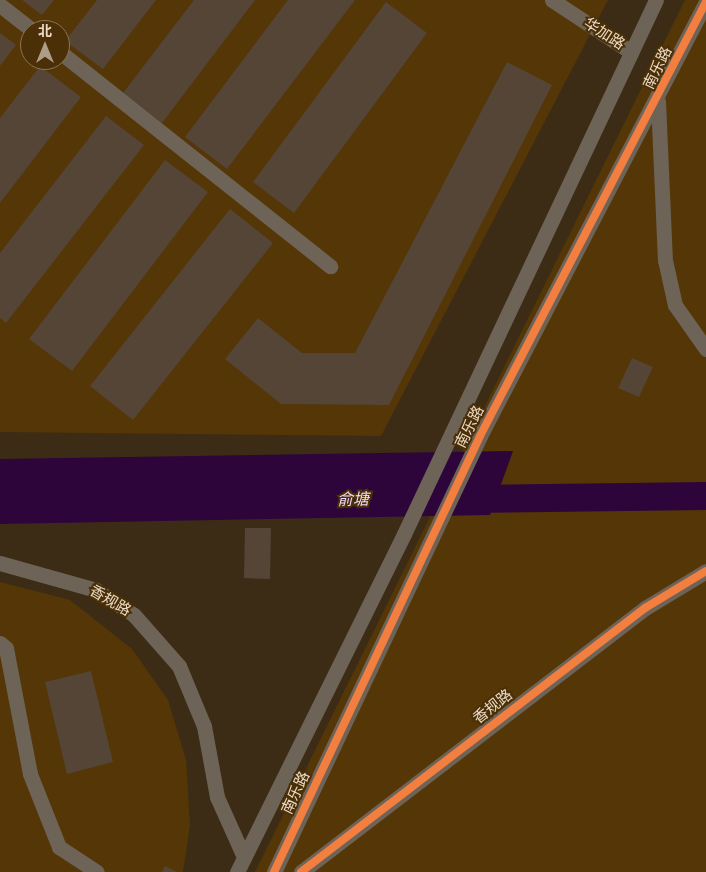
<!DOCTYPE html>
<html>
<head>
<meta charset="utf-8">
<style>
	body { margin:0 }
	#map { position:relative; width:706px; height:872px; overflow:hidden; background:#3c2c16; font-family:"Roboto Serif","Noto Sans SC",serif }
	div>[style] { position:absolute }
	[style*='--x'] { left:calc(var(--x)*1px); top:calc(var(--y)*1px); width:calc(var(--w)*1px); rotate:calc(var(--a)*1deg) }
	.built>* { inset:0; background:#543607 }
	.water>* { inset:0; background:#2d053b }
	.river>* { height:28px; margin:-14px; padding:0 14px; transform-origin:14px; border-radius:14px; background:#2d053b }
	.building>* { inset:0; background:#544536 }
	.minor>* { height:15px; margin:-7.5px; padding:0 7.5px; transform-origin:7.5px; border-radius:7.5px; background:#6e6357 }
	.cycleway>* { height:8px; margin:-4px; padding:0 4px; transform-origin:4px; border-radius:4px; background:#f27e40 }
	span { translate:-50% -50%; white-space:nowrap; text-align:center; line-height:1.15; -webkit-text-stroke:4px #4b3007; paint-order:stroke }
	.street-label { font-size:15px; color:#ead9c5 }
	.water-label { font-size:16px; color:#eed7fd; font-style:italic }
	.north { position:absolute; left:20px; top:20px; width:50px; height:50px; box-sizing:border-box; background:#4b3007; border:1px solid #8b7453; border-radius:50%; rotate:0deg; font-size:14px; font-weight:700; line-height:20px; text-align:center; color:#ead9c5 }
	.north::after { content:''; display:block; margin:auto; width:18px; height:22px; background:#ad9c88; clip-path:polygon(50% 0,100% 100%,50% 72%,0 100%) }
</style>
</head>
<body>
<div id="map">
	<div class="built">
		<i style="clip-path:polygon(evenodd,0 0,608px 0,381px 436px,0 432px,0 0,30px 30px,60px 30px,60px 60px,30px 60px,30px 30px)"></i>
		<i style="clip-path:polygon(685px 0,706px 0,706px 872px,255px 872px)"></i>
		<i style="clip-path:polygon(0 582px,70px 600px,132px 649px,168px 700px,186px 760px,190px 825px,183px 872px,0 872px)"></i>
	</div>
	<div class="water">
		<i style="clip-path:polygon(513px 451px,490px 515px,0 524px,0 459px)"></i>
	</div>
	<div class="river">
		<i style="--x:459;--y:499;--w:247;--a:-0.7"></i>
	</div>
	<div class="building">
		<i style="clip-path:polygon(22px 0,54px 0,42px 15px)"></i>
		<i style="clip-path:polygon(97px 0,156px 0,103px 69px,65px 41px)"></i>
		<i style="clip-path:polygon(194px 0,255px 0,162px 123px,123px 93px)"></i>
		<i style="clip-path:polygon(288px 0,355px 0,227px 169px,185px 137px)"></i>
		<i style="clip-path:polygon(386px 2px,427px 33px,294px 213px,253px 182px)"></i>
		<i style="clip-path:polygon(0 33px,16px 45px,0 66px)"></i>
		<i style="clip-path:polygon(507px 62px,552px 85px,389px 405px,281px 404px,225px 359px,258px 318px,302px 353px,355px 353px)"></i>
		<i style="clip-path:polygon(40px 66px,81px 97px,0 203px,0 118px)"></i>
		<i style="clip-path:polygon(106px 116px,144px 145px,6px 323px,0 318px,0 253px)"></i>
		<i style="clip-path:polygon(165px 160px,208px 192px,72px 371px,29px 339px)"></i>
		<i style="clip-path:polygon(230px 209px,273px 243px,133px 420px,90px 386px)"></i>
		<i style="clip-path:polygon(632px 358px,653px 367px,639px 397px,618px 388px)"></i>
		<i style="clip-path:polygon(245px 528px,271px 528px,270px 579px,244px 578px)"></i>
		<i style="clip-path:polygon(91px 671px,113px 762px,67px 774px,45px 682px)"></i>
		<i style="clip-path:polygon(165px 866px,177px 872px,162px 872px)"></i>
	</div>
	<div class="minor">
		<i style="--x:552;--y:0;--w:95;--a:33.4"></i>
		<i style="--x:0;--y:5;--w:41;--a:38"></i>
		<i style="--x:60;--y:52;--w:345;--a:38.4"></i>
		<i style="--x:658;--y:101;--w:159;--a:87.5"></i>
		<i style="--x:665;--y:260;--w:46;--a:77.5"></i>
		<i style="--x:675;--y:305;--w:54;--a:54.8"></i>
		<i style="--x:0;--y:563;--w:100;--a:15.7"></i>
		<i style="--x:96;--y:590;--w:45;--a:33.3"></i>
		<i style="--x:134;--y:615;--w:68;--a:48.6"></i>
		<i style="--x:179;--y:666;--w:65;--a:67.4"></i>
		<i style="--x:204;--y:726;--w:72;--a:79.6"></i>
		<i style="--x:217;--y:797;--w:66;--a:65.8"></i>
		<i style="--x:0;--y:643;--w:8;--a:40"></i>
		<i style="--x:6;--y:648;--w:128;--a:79.2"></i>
		<i style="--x:30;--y:774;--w:79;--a:68.3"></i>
		<i style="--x:59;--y:847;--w:45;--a:33.3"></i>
		<i style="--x:237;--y:872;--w:377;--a:-63.7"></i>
		<i style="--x:404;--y:534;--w:590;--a:-64.74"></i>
		<i style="--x:274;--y:872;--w:482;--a:-64.7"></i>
		<i style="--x:480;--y:436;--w:489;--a:-62.5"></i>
		<i style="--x:301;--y:872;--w:434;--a:-37.5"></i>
		<i style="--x:645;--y:608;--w:71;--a:-31.2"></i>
	</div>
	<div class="cycleway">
		<i style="--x:274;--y:872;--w:482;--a:-64.7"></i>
		<i style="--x:480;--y:436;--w:489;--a:-62.5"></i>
		<i style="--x:301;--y:872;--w:434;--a:-37.5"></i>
		<i style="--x:645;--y:608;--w:71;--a:-31.2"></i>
	</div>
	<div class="street-label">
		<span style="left:604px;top:34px;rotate:33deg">华加路</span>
		<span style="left:658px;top:68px;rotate:-64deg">南乐路</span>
		<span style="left:470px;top:427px;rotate:-63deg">南乐路</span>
		<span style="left:110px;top:601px;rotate:31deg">香规路</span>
		<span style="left:493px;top:707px;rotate:-38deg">香规路</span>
		<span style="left:296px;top:793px;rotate:-65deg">南乐路</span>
	</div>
	<div class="water-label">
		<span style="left:353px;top:500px;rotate:-1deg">俞塘</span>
	</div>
	<div class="north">北</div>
</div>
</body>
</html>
